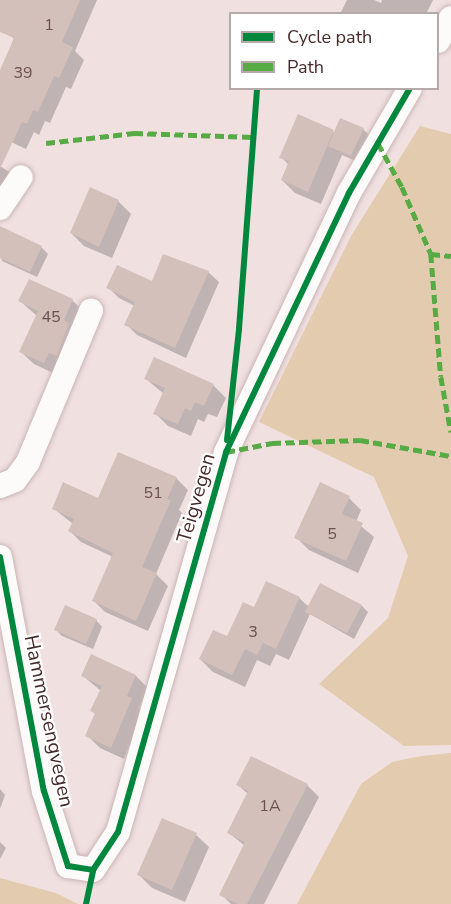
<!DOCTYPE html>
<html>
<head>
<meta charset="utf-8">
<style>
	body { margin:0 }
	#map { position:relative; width:451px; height:904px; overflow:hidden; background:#f1e0e0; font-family:"Nunito Sans",sans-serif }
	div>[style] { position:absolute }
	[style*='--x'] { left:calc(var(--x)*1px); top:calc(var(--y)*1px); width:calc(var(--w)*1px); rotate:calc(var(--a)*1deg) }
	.green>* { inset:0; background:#e3cbb0 }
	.shadow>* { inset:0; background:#0003 }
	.building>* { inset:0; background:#d4c0bb }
	.roads { filter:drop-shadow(0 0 2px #cab5b5) drop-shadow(0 0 2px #cab5b5) }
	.minor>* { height:24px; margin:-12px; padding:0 12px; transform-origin:12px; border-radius:12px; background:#fdfafa }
	.quiet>* { height:4.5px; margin-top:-2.25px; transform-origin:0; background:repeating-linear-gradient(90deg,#56ab44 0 9px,transparent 0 13.5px) }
	.cycleway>* { height:6px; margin:-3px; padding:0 3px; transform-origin:3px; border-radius:3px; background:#00873e }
	span { translate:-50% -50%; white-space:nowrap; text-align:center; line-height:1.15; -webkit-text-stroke:4.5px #fff; paint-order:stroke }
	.number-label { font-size:16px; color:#6a504e }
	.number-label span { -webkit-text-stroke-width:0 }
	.street-label { font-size:20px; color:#462a2a }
	.legend { position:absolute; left:229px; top:12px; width:210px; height:78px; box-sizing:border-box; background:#fff; border:2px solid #b5aaaa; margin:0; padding:8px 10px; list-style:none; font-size:18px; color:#462a2a }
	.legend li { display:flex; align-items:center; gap:12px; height:30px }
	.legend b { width:30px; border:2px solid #b5aaaa }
</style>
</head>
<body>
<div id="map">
	<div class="green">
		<i style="clip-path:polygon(420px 126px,451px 134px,451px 745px,404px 746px,319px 684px,388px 618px,408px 556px,374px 477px,259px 422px,351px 236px)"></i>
		<i style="clip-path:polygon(451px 753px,451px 904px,297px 904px,361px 784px,392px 762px,421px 756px)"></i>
		<i style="clip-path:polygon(0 878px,56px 893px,78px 904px,0 904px)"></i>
	</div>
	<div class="shadow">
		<i style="clip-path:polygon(25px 0,97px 0,75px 51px,84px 60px,71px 89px,66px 87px,50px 123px,45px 121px,39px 135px,34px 132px,26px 149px,0 137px,0 73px,15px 40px,9px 34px)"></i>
		<i style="clip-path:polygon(347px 0,374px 0,381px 3px,382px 0,433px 0,426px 14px,340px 14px)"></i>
		<i style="clip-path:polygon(298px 116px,335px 133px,363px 129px,369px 135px,358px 162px,342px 155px,321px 204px,295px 193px,282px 180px,289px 165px,281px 157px)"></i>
		<i style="clip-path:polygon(0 166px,14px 175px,0 198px)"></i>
		<i style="clip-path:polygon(118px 201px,131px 214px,112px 258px,84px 246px,71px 233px)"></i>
		<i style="clip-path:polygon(0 244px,41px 247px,48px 254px,37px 277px,2px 261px)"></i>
		<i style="clip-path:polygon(208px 272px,219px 282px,186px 358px,137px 335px,126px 324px,135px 306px,119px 298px,108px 287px,152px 283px)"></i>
		<i style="clip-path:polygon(72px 300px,85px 313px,57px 375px,34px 364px,21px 352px,37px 316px,20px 301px)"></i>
		<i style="clip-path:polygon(146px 379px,213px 385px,226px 398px,217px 417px,208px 414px,204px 422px,198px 419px,191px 436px,168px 426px,155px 413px,164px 394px)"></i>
		<i style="clip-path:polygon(176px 478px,188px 490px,179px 510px,182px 513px,156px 574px,168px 586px,148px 631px,105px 612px,93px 600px,113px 557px,81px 542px,69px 530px,73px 524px,53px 508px,99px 500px)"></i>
		<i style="clip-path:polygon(349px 498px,361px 510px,356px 522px,374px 537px,358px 573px,309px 550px,296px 537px)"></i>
		<i style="clip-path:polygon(321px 585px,362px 606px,368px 612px,354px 639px,310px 614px,289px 660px,276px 654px,270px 666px,257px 660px,245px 687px,213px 672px,200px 659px,228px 638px,255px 609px,299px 598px,309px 607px)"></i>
		<i style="clip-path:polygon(96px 620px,102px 627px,93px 649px,62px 636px,55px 629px)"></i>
		<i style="clip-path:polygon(83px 676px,136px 676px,148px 688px,139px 708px,144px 712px,124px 759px,100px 748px,87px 735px,96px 715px,92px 711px,101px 691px)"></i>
		<i style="clip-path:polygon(238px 785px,307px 785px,319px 797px,264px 904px,231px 904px,221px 894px,245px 846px,229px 833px,248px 794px)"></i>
		<i style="clip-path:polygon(0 789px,5px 795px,0 809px)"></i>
		<i style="clip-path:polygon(163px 820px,196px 835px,209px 847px,185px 902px,152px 888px,139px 875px)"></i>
		<i style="clip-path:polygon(0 842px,6px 848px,0 859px)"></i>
	</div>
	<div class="building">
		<i style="clip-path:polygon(0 0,80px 0,62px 42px,73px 47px,59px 78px,54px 76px,38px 112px,33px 110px,27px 124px,22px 122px,0 169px,0 70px,14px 38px,0 32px)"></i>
		<i style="clip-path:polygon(298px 114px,334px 130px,308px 192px,281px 180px,289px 161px,279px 158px)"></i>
		<i style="clip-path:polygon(340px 118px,364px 128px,351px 156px,328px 146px)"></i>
		<i style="clip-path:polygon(90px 187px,119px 200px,99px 247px,70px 233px)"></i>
		<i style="clip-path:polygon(0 226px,42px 246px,30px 272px,0 258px)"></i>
		<i style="clip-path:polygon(163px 254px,209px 271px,175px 348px,124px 325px,135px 302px,106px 288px,117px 265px,152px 281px)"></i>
		<i style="clip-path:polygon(29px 279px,73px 299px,64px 320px,69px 323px,57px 356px,49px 353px,44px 363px,19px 352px,38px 311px,18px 301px)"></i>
		<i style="clip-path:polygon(154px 357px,214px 384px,204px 406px,195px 402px,191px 411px,185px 408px,178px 424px,153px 414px,165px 388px,144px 379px)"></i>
		<i style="clip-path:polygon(118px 452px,177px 477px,167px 499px,171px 500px,142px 567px,157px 573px,136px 621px,92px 601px,113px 553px,68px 531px,74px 519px,52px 509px,63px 482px,98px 498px)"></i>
		<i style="clip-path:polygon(320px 482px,350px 496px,342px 514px,363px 523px,346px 561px,294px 538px)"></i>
		<i style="clip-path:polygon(266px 581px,300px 597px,276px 649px,263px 643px,257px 655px,245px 649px,232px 675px,199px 659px,213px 630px,227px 636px,243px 602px,254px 607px)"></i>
		<i style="clip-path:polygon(320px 583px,362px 605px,347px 633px,305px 612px)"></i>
		<i style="clip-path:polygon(65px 605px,97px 619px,86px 644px,54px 630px)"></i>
		<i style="clip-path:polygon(91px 654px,136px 675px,127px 696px,132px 698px,111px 748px,85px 736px,95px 713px,90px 711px,102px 686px,81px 676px)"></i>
		<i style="clip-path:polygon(251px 756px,308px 784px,247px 904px,238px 904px,219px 895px,245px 842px,227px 833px,248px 791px,236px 785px)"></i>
		<i style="clip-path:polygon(162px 818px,197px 833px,172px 890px,137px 875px)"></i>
	</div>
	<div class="roads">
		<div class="minor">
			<i style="--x:438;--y:41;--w:26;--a:-61"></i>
			<i style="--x:0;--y:208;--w:37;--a:-56"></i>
			<i style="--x:0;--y:486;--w:16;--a:-22"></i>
			<i style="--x:15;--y:480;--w:22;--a:-54"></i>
			<i style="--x:28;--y:462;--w:164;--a:-67.4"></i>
			<i style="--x:0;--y:557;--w:238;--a:79.4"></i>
			<i style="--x:44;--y:791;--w:79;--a:72.3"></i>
			<i style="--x:68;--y:866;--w:25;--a:9"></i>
			<i style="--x:93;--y:870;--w:45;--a:-56.7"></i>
			<i style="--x:118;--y:832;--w:395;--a:-74.1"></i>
			<i style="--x:226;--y:452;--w:287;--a:-64.6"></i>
			<i style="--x:349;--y:193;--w:121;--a:-59.8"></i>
		</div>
	</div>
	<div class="quiet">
		<i style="--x:46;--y:143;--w:89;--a:-6.5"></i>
		<i style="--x:134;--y:133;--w:120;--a:1.9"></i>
		<i style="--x:378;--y:143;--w:50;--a:61.4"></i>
		<i style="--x:402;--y:187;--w:73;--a:66.6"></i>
		<i style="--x:431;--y:254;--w:123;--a:85.4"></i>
		<i style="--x:441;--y:377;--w:56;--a:79.7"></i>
		<i style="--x:431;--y:254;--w:20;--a:6"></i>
		<i style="--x:226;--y:452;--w:47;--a:-11.1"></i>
		<i style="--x:272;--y:443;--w:88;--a:-2"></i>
		<i style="--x:360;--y:440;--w:92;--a:10"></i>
	</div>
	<div class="cycleway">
		<i style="--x:227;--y:440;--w:112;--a:-83.8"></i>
		<i style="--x:239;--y:329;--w:242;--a:-85.7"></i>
		<i style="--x:0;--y:557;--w:238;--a:79.4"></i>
		<i style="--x:44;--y:791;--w:79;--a:72.3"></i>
		<i style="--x:68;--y:866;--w:25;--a:9"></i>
		<i style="--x:86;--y:904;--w:35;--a:-78"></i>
		<i style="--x:93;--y:870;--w:45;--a:-56.7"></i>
		<i style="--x:118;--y:832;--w:395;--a:-74.1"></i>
		<i style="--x:226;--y:452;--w:287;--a:-64.6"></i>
		<i style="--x:349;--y:193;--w:121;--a:-59.8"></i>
	</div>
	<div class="number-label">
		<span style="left:49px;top:25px">1</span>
		<span style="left:23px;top:73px">39</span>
		<span style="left:51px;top:317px">45</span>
		<span style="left:153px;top:493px">51</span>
		<span style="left:332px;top:534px">5</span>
		<span style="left:253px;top:632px">3</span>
		<span style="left:270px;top:806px">1A</span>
	</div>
	<div class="street-label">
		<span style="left:196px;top:498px;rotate:-74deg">Teigvegen</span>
		<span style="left:49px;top:721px;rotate:78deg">Hammersengvegen</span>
	</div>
	<ul class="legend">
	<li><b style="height:8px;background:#00873e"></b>Cycle path</li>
	<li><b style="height:8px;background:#56ab44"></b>Path</li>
	</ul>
</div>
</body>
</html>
